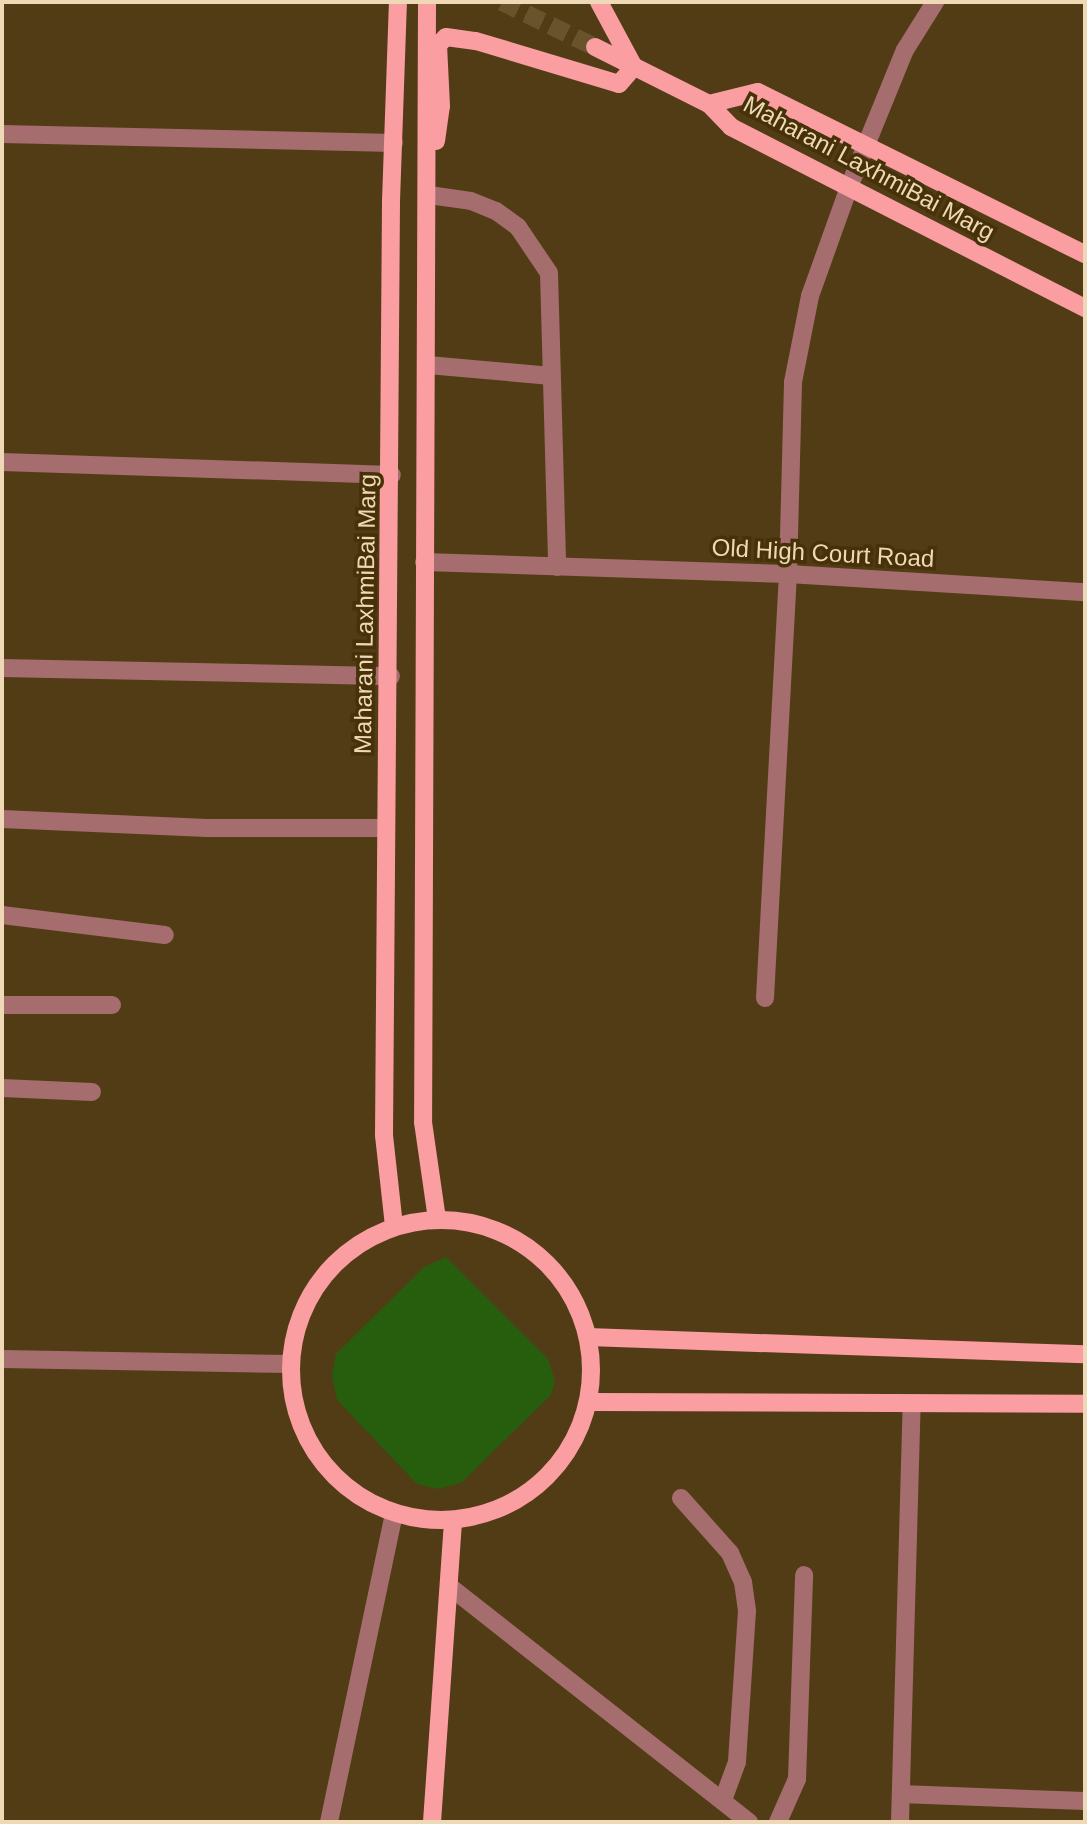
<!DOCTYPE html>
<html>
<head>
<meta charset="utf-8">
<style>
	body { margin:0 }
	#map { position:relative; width:1087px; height:1824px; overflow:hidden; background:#523c15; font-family:Helvetica,sans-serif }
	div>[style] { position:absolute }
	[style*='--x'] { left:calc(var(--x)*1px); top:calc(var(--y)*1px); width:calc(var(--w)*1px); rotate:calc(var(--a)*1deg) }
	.green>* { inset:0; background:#265e0d }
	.major-tunnel>* { height:18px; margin-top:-9px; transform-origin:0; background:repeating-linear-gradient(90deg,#69532d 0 18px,transparent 0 27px) }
	.minor>* { height:18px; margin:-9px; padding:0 9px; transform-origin:9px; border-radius:9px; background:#a56d6e }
	.major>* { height:18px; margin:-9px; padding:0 9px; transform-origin:9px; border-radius:9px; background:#fa9ea1 }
	.major>.ring { margin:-9px; padding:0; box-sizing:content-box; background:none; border:18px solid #fa9ea1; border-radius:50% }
	span { translate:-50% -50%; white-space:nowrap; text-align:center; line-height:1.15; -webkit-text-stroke:7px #473109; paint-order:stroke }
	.street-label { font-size:24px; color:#eed8b6 }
	.frame { position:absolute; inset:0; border:4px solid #eed8b6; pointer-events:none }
</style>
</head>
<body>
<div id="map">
	<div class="green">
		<i style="clip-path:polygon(446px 1257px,548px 1359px,555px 1381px,551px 1395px,461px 1483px,437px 1489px,417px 1484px,337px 1400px,332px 1376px,336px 1354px,424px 1267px)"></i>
	</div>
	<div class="major-tunnel">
		<i style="--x:502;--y:2;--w:103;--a:25.8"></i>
	</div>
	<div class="minor">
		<i style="--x:2;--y:134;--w:392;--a:1.3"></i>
		<i style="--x:429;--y:195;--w:42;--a:8.1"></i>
		<i style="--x:471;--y:201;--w:27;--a:22"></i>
		<i style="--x:496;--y:211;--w:27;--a:36"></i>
		<i style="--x:518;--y:227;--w:55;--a:56"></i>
		<i style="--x:549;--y:273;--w:294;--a:88.4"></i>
		<i style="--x:428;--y:365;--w:124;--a:5.1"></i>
		<i style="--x:2;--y:462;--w:390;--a:1.9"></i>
		<i style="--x:424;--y:562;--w:364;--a:1.9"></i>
		<i style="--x:788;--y:574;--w:298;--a:3.5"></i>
		<i style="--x:2;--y:668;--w:389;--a:1.2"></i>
		<i style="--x:2;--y:819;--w:205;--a:2.5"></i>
		<i style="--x:207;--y:828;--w:178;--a:0"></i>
		<i style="--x:2;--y:915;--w:164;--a:7"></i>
		<i style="--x:765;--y:998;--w:425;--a:-86.9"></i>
		<i style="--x:788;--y:574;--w:192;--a:-88.5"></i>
		<i style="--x:793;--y:382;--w:88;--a:-78.8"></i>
		<i style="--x:810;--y:296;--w:116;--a:-70.3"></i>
		<i style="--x:849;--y:187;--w:148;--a:-67.8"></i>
		<i style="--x:905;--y:50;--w:57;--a:-58"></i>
		<i style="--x:2;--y:1005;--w:110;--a:0"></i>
		<i style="--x:2;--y:1088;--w:90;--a:2.5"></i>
		<i style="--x:2;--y:1359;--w:288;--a:1"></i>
		<i style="--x:681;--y:1498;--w:74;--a:48.3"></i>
		<i style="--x:730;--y:1553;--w:32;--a:66"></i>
		<i style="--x:743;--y:1582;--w:29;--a:82"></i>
		<i style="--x:747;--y:1611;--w:151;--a:93.8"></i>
		<i style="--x:737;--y:1762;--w:40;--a:110.2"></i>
		<i style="--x:449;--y:1586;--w:382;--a:38.2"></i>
		<i style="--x:901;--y:1794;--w:184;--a:2.2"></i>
		<i style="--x:329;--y:1822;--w:315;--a:-78.1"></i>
		<i style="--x:778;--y:1822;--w:47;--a:-66.2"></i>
		<i style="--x:797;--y:1779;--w:204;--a:-88"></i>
		<i style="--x:900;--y:1822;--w:419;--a:-88.4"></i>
	</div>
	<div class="major">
		<i style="--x:427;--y:2;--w:1120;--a:90.2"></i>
		<i style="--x:423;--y:1122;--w:98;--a:81.8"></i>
		<i style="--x:599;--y:2;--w:74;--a:61.7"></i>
		<i style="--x:595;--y:47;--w:127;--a:26.6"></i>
		<i style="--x:709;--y:104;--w:32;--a:46"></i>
		<i style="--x:731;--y:127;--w:398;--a:27.1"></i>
		<i style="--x:709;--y:104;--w:50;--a:-13.8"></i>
		<i style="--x:758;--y:92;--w:365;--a:26.4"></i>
		<i style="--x:436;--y:141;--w:35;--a:-82"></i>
		<i style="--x:441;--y:106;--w:61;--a:-92.8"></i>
		<i style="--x:438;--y:45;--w:11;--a:-45"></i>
		<i style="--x:446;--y:37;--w:30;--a:8"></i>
		<i style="--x:476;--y:41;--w:149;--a:16.7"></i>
		<i style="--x:619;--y:84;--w:23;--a:-49"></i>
		<i class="ring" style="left:291px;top:1220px;width:282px;height:282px"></i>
		<i style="--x:394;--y:1226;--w:92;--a:-96.3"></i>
		<i style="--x:384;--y:1135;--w:934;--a:-89.57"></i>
		<i style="--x:391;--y:201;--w:199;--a:-88"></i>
		<i style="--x:588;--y:1337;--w:497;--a:2"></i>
		<i style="--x:589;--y:1402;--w:496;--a:0.2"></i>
		<i style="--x:432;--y:1822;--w:300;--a:-86"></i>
	</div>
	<div class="street-label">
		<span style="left:869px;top:168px;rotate:28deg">Maharani LaxhmiBai Marg</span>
		<span style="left:823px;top:553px;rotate:3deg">Old High Court Road</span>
		<span style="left:365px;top:614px;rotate:-89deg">Maharani LaxhmiBai Marg</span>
	</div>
	<div class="frame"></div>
</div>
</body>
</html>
